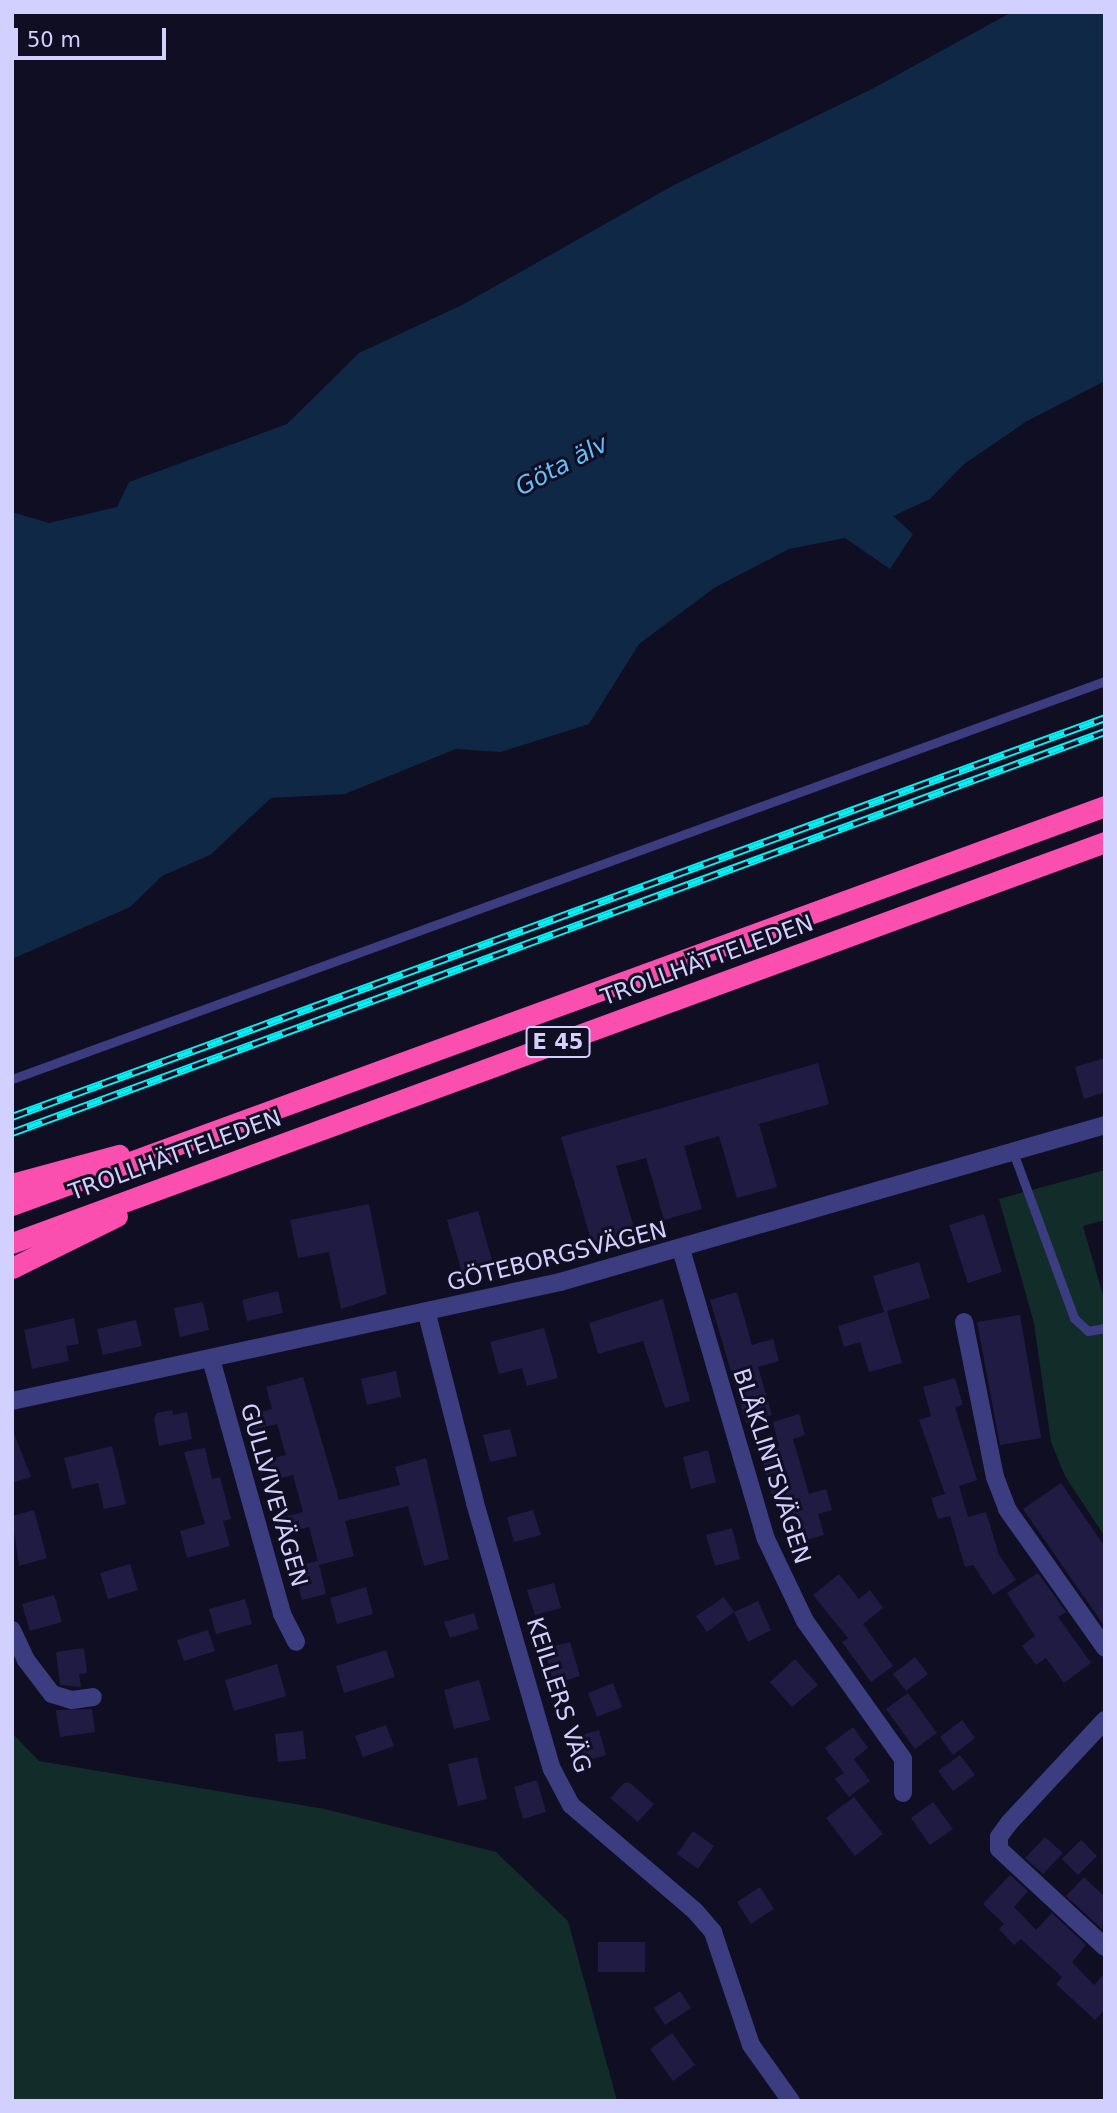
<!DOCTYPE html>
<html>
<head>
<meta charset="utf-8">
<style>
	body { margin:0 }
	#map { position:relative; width:1117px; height:2113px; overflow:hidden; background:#100e22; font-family:"DejaVu Sans",sans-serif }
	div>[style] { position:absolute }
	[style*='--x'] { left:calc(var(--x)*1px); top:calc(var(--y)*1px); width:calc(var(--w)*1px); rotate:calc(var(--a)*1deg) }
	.green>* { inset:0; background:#112c29 }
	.water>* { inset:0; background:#0e2846 }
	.building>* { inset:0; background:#201b42 }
	.service>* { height:9px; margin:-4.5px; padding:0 4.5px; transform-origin:4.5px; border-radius:4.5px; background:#3b3d80 }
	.minor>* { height:18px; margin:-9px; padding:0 9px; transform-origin:9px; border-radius:9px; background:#3b3d80 }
	.tertiary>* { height:18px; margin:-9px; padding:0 9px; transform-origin:9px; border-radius:9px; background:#3b3d80 }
	.motorway>* { height:21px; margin:-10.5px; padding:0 10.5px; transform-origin:10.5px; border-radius:10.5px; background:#fa4fae }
	.rail>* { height:8px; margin-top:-4px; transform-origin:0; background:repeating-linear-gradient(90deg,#100e22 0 16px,#07eef3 0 32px); box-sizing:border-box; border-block:2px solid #07eef3 }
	span { translate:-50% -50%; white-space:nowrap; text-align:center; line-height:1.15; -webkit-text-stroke:6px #100e22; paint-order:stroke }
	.shield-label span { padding:2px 5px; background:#100e22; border:2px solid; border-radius:5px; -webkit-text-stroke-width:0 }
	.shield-label { font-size:21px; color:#d2d0fe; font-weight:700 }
	.street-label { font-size:23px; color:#d2d0fe }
	.water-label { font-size:24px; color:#62c0fa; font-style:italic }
	.frame { position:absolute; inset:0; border:14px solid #d2d0fe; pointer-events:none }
	.scale { position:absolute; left:14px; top:28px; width:152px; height:32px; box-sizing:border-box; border:4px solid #d2d0fe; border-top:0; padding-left:9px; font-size:21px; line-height:24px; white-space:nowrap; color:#d2d0fe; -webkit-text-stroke:5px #100e22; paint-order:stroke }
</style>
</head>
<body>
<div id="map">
	<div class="green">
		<i style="clip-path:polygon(1105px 1170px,1105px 1220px,1083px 1226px,1105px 1302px,1105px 1537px,1065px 1476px,1051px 1442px,1034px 1323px,999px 1199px)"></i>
		<i style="clip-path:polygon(12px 1733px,39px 1761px,325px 1809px,496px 1852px,568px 1921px,617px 2101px,12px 2101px)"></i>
	</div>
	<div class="water">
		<i style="clip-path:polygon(1012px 12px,1105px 12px,1105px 381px,1027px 421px,964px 464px,930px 499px,893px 516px,913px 534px,890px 569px,845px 538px,789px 549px,714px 588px,639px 644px,589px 724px,501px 752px,456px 749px,345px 794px,271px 798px,210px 855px,162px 876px,130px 907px,12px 959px,12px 512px,49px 523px,117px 507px,129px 482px,287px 424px,359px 353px,462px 305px,674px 185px,872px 89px)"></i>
	</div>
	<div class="building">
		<i style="clip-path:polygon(1105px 1058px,1105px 1092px,1084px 1099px,1075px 1067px)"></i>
		<i style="clip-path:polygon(818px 1063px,829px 1104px,759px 1124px,777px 1187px,737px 1198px,719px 1136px,684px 1146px,702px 1209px,664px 1220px,646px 1158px,616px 1166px,635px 1231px,592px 1243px,561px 1137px)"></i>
		<i style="clip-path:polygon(369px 1204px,387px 1294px,341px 1309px,329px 1252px,298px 1258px,290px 1220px)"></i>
		<i style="clip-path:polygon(478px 1211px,494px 1267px,463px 1276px,447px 1220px)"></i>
		<i style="clip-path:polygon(984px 1214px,1002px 1272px,968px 1283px,949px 1225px)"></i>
		<i style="clip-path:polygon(919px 1262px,930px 1298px,887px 1311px,902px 1363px,869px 1372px,860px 1342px,844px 1347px,838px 1326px,884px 1312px,873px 1276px)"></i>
		<i style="clip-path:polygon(278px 1291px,283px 1313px,247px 1321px,242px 1300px)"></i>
		<i style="clip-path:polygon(737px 1292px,752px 1345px,773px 1339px,779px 1361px,758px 1367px,772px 1415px,746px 1423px,710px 1300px)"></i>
		<i style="clip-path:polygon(663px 1299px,690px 1401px,665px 1408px,643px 1341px,598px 1354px,589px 1323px)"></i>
		<i style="clip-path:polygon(203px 1302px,209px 1330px,180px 1337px,174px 1308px)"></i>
		<i style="clip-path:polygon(1020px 1315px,1041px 1438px,1000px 1445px,977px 1322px)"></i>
		<i style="clip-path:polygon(74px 1318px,79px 1344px,66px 1346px,69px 1361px,32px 1369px,24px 1330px)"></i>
		<i style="clip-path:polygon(136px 1320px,142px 1346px,103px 1355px,97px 1329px)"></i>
		<i style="clip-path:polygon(544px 1328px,558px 1378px,527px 1386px,522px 1368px,499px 1374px,490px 1342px)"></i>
		<i style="clip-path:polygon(396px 1371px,401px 1397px,367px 1405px,361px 1379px)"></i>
		<i style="clip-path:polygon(303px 1377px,339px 1500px,400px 1485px,395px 1467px,426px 1458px,449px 1559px,424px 1566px,408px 1506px,345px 1521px,354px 1556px,319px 1565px,309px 1527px,280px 1534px,276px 1519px,303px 1512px,293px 1475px,267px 1482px,262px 1461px,286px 1455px,277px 1424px,252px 1430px,248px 1415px,272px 1409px,266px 1387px)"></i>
		<i style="clip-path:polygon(955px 1378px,963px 1405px,955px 1407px,977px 1480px,959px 1486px,968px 1517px,986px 1512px,999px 1555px,1016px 1580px,993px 1595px,973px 1565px,965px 1567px,950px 1516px,938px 1519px,931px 1498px,945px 1494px,919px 1420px,931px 1416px,923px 1387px)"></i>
		<i style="clip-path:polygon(172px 1410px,173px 1415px,187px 1412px,192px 1439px,159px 1446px,154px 1418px,157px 1413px)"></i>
		<i style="clip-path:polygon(799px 1414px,805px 1435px,793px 1439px,809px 1494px,826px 1489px,832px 1510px,818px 1514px,824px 1535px,792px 1544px,779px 1497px,773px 1499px,760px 1452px,779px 1446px,773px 1422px)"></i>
		<i style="clip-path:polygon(12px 1428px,31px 1477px,12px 1483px)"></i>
		<i style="clip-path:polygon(510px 1429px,517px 1456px,490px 1462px,483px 1435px)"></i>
		<i style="clip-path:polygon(112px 1446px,126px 1504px,104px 1509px,98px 1483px,72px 1489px,64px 1458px)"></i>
		<i style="clip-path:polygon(205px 1448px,212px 1479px,220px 1477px,231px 1519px,223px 1521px,230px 1546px,187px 1558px,180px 1531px,205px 1524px,184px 1452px)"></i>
		<i style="clip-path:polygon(708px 1450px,716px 1482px,691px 1489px,683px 1457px)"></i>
		<i style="clip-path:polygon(1061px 1483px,1105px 1547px,1105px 1627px,1023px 1509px)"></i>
		<i style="clip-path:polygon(34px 1510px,47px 1558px,19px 1566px,12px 1516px)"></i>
		<i style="clip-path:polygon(533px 1510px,541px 1535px,514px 1542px,507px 1517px)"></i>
		<i style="clip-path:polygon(732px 1528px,740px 1559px,715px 1566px,706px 1535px)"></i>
		<i style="clip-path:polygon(318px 1561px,326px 1594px,302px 1600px,293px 1566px)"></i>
		<i style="clip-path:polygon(130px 1564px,138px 1590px,108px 1599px,100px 1573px)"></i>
		<i style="clip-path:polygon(1038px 1573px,1066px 1612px,1058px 1617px,1091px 1663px,1064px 1683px,1046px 1658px,1036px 1665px,1022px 1646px,1035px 1636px,1007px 1593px)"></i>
		<i style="clip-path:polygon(839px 1574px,859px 1599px,870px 1590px,883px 1608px,863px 1624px,893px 1666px,871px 1682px,842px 1642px,848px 1638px,813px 1595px)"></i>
		<i style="clip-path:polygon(554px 1583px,561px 1608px,535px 1615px,527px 1590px)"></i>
		<i style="clip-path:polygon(366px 1587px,373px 1614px,337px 1624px,330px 1598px)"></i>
		<i style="clip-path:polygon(54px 1595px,62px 1622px,30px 1631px,22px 1604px)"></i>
		<i style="clip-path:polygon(724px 1597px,734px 1612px,707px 1632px,696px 1616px)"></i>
		<i style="clip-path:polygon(245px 1599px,252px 1624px,216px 1634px,209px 1609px)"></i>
		<i style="clip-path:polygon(758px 1601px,771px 1630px,748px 1642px,734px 1612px)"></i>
		<i style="clip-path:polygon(474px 1613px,479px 1629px,450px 1638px,444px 1622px)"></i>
		<i style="clip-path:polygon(208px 1630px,215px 1651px,184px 1661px,177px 1640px)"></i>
		<i style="clip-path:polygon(570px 1642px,580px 1676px,554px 1684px,544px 1649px)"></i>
		<i style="clip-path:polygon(84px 1648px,87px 1673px,79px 1674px,81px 1687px,60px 1685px,56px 1652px)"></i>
		<i style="clip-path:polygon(386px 1650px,395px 1677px,344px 1693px,336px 1666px)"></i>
		<i style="clip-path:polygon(915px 1657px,928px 1674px,906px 1691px,893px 1674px)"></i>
		<i style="clip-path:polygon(795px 1659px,818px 1685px,792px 1707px,770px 1682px)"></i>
		<i style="clip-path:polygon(277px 1664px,286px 1696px,234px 1711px,225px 1680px)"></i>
		<i style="clip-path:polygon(479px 1680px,490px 1720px,454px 1729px,444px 1690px)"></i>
		<i style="clip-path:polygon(613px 1683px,622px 1707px,597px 1717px,588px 1693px)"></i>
		<i style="clip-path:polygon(908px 1693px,937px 1733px,915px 1749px,886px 1709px)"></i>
		<i style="clip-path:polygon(92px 1709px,95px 1732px,60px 1737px,56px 1710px)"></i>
		<i style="clip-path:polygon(962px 1720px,975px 1738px,953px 1755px,940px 1737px)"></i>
		<i style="clip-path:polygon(386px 1725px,394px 1746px,363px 1757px,355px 1736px)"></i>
		<i style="clip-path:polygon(853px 1727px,868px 1748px,854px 1759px,870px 1781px,849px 1797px,835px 1779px,844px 1773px,825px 1748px)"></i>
		<i style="clip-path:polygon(599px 1730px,606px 1755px,580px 1763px,572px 1738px)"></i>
		<i style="clip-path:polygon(303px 1731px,306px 1759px,278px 1762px,275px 1734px)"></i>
		<i style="clip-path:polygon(960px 1755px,975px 1775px,953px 1791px,938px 1771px)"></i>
		<i style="clip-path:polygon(477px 1757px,487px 1799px,458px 1806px,448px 1764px)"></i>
		<i style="clip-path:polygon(537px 1780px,546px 1812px,523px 1819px,514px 1787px)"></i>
		<i style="clip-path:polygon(624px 1783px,630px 1783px,654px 1804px,638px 1822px,610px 1798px)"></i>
		<i style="clip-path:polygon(854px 1797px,883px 1834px,855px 1856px,826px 1818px)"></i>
		<i style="clip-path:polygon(933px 1802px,953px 1829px,930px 1845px,911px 1818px)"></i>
		<i style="clip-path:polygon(693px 1831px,714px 1846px,698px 1869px,677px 1854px)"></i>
		<i style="clip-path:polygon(1045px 1837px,1063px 1853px,1043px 1874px,1025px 1858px)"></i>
		<i style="clip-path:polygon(1081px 1840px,1097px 1856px,1078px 1875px,1062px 1859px)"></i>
		<i style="clip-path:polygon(1010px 1875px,1028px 1891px,1014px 1907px,1036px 1930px,1052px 1913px,1086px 1945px,1072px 1962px,1094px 1985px,1105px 1973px,1105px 2009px,1095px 2020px,1056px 1984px,1062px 1977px,1021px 1939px,1014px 1945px,999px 1929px,1004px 1924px,983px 1904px)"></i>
		<i style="clip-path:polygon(1084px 1877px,1105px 1897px,1102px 1929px,1066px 1896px)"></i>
		<i style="clip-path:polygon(760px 1887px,774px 1909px,751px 1924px,737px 1902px)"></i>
		<i style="clip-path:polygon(598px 1942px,645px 1942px,645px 1972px,598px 1972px)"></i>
		<i style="clip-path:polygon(680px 1991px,691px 2008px,665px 2025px,654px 2008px)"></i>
		<i style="clip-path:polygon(672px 2033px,695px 2065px,673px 2081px,650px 2049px)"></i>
	</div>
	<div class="service">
		<i style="--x:12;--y:1079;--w:1163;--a:-20.01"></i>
		<i style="--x:1013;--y:1152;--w:177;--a:69.8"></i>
		<i style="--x:1074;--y:1318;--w:19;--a:43"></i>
		<i style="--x:1088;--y:1331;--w:17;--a:-10"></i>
	</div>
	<div class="minor">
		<i style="--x:681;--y:1249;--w:302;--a:73.7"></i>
		<i style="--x:766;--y:1539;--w:91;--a:64.6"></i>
		<i style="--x:805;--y:1621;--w:169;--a:54.6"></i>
		<i style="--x:903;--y:1759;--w:34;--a:90"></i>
		<i style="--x:427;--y:1314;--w:195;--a:75.7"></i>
		<i style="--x:475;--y:1503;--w:277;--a:73.9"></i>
		<i style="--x:552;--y:1769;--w:41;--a:62.2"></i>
		<i style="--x:571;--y:1805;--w:163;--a:40.5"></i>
		<i style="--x:695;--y:1911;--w:28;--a:49"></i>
		<i style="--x:713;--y:1932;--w:119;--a:71.4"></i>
		<i style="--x:751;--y:2045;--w:69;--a:54.5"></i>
		<i style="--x:964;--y:1322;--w:158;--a:78.7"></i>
		<i style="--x:995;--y:1477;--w:34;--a:69"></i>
		<i style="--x:1007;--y:1509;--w:170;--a:54.8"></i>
		<i style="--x:211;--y:1359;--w:265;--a:74.4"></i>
		<i style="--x:282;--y:1614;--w:31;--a:63"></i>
		<i style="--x:12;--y:1630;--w:33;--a:65"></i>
		<i style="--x:26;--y:1660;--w:43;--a:52.6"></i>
		<i style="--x:52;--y:1694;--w:21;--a:17"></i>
		<i style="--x:72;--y:1700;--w:21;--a:-8"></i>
		<i style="--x:1105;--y:1720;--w:141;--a:133"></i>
		<i style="--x:1009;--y:1823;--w:17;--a:126"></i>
		<i style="--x:999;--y:1837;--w:12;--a:90"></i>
		<i style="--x:999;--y:1849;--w:144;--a:42.8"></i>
	</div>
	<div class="tertiary">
		<i style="--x:12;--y:1401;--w:561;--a:-12.25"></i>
		<i style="--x:560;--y:1282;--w:567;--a:-16.07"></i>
	</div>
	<div class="motorway">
		<i style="--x:12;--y:1184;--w:111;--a:-15.2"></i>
		<i style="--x:12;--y:1205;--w:1164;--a:-20.05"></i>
		<i style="--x:12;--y:1243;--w:1164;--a:-20.15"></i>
		<i style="--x:12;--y:1268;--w:117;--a:-26.3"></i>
	</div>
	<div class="rail">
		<i style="--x:12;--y:1117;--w:1164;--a:-20.05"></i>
		<i style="--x:12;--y:1133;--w:1164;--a:-20.15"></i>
	</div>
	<div class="shield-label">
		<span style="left:558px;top:1042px">E 45</span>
	</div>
	<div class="street-label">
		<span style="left:707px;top:960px;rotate:-20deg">TROLLHÄTTELEDEN</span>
		<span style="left:175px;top:1155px;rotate:-20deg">TROLLHÄTTELEDEN</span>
		<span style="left:557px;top:1256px;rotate:-14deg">GÖTEBORGSVÄGEN</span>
		<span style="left:772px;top:1466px;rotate:72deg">BLÅKLINTSVÄGEN</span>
		<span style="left:274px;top:1495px;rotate:74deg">GULLVIVEVÄGEN</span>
		<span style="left:559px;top:1695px;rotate:72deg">KEILLERS VÄG</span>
	</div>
	<div class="water-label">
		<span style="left:562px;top:466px;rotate:-28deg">Göta älv</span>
	</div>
	<div class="frame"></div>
	<div class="scale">50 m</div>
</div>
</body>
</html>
